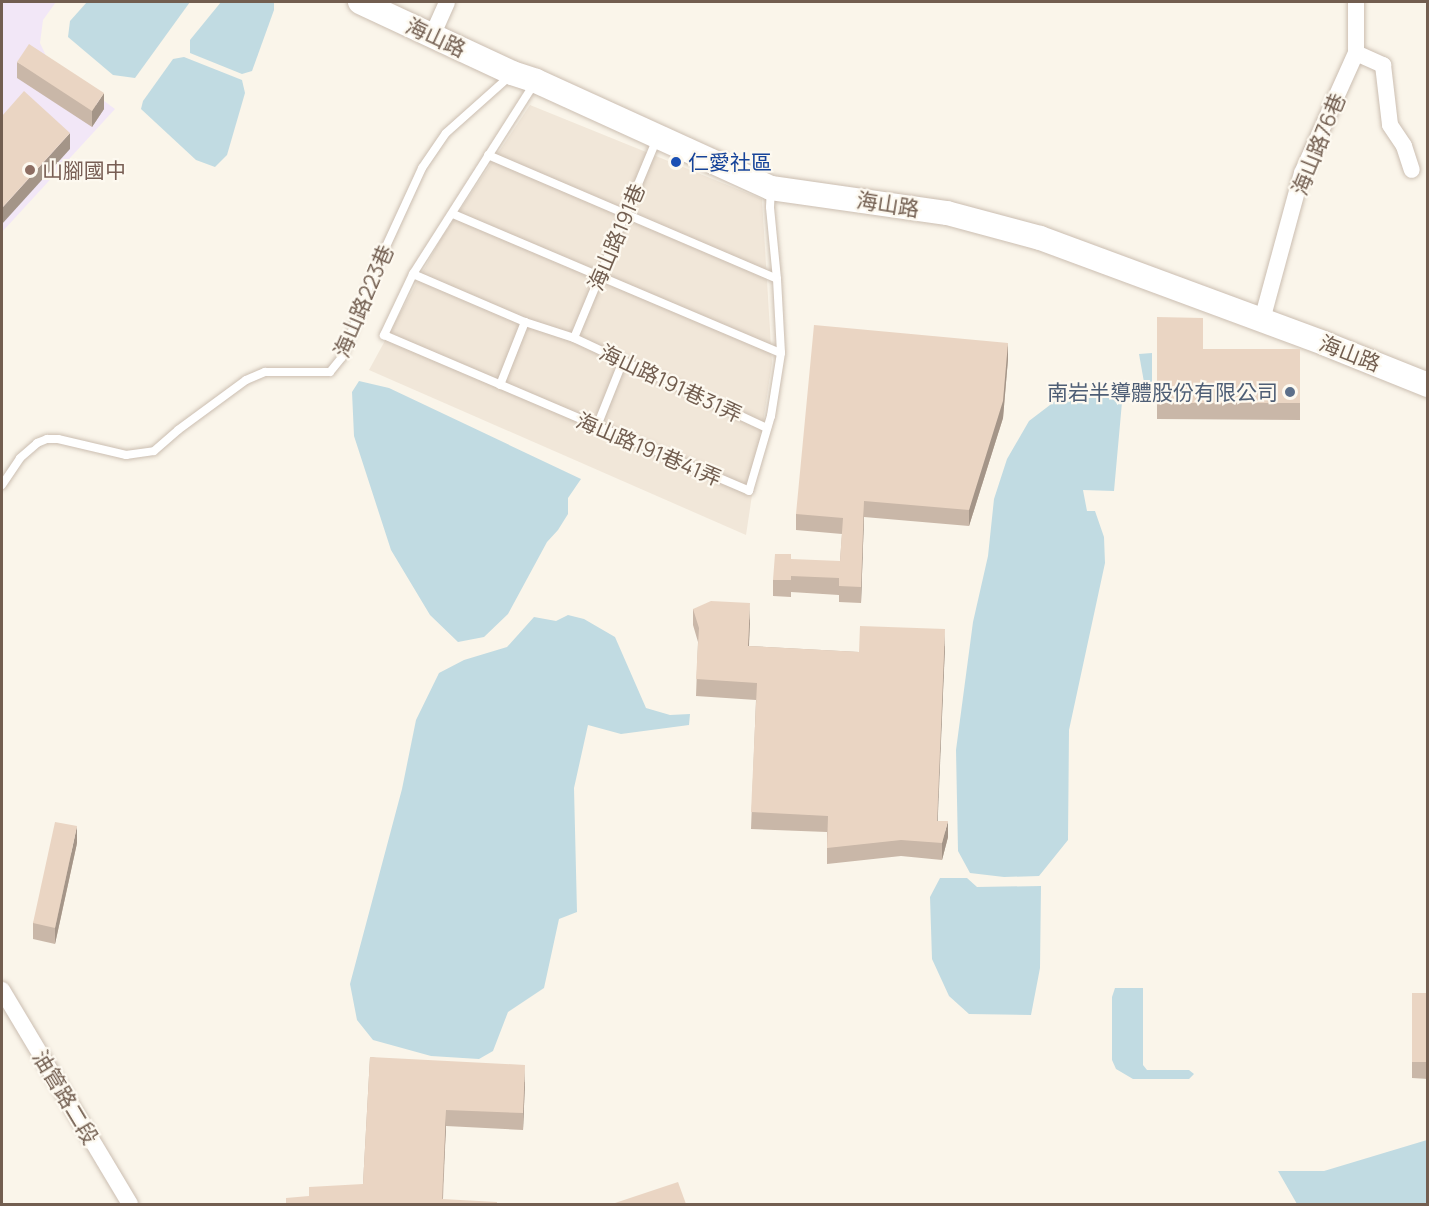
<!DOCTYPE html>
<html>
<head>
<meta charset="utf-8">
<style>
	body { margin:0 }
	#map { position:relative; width:1429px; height:1206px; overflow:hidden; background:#faf5ea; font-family:Manrope,"Noto Sans TC",sans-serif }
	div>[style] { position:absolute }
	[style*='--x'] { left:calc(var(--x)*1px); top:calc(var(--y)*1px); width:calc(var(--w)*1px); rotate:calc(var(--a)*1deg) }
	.residential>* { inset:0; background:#f1e7d9 }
	.education>* { inset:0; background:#f2e7f7 }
	.water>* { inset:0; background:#c1dbe2 }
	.roads { filter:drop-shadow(0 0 2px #cbbeb1) drop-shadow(0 0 2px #cbbeb1) }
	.lane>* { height:8px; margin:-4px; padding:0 4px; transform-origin:4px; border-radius:4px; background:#fff }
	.street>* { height:16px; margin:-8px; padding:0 8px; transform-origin:8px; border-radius:8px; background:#fff }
	.secondary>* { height:24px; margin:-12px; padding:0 12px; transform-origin:12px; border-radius:12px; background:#fff }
	.wall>* { inset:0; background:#c9b7a8 }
	.shaded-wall>* { inset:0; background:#a49588 }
	.building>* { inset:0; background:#ead5c3 }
	.dots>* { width:16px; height:16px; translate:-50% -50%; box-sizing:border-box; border:3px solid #fdf9f0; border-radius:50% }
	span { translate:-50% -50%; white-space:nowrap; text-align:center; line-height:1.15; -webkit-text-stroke:4.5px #fdf9f0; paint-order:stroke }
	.street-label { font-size:21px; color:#725e50 }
	.transit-label { font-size:21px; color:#164399 }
	.left { translate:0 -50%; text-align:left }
	.education-label { font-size:21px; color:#785e54 }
	.service-label { font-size:21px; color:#4e5e75 }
	.right { translate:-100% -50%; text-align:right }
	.frame { position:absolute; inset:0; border:3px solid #725e50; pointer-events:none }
</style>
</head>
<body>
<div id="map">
	<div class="residential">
		<i style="clip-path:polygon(530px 105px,762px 199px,772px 363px,746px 535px,369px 370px,440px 240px)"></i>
	</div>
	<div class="education">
		<i style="clip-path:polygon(2px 2px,56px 2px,43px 20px,40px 43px,48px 60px,115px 109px,2px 232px)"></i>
	</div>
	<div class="water">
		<i style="clip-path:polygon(87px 2px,190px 2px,135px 78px,113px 75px,68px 37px,70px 21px)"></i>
		<i style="clip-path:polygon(221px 2px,274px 2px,274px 10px,252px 71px,242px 74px,190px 53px,190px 40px)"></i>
		<i style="clip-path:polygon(184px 57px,242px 80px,245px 93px,227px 155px,215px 167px,196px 160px,141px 109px,143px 101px,173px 59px)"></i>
		<i style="clip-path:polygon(1152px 353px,1152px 399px,1147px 399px,1139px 354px)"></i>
		<i style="clip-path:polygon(359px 381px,389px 388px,581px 479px,568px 498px,568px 514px,558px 530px,547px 542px,508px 614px,484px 637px,458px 642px,430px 615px,391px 550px,354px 436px,352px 392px)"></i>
		<i style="clip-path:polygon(1098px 389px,1123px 391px,1114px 491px,1083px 490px,1087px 511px,1095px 511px,1104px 537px,1105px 563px,1069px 730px,1068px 840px,1039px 876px,1004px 877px,970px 873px,958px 851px,956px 750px,973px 622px,988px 556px,994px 499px,1007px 459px,1029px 421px,1067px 392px)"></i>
		<i style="clip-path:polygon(568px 615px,584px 619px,615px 637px,646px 708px,670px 715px,690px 714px,689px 725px,621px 734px,588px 725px,574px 788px,577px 912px,559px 919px,544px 988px,508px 1012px,493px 1051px,479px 1059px,431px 1056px,373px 1040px,357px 1020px,350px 984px,402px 789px,416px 720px,439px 673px,464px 660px,507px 647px,534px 617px,556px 621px)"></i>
		<i style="clip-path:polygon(940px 878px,967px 878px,977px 887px,1041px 886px,1040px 968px,1031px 1015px,969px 1014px,949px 996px,932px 959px,930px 897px)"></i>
		<i style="clip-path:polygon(1115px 988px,1143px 988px,1143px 1065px,1147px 1070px,1189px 1070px,1194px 1074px,1189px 1079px,1133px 1079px,1116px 1069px,1112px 1060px,1112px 997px)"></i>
		<i style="clip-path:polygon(1427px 1140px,1427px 1204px,1297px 1204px,1278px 1171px,1324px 1171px)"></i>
	</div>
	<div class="roads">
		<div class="lane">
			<i style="--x:534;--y:84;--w:225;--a:122.5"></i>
			<i style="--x:413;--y:274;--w:68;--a:115.4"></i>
			<i style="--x:384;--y:335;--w:397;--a:23.1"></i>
			<i style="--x:749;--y:491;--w:78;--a:-73.7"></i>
			<i style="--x:771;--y:416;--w:64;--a:-81"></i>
			<i style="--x:781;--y:353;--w:74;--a:-93.1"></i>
			<i style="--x:777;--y:279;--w:72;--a:-95.6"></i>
			<i style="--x:770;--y:207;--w:17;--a:-87"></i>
			<i style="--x:488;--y:155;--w:314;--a:23.2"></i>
			<i style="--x:453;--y:214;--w:356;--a:23"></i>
			<i style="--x:413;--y:274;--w:122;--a:23.2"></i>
			<i style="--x:525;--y:322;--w:52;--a:18.1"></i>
			<i style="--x:574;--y:338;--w:213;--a:25"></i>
			<i style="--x:574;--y:338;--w:216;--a:-67.4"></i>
			<i style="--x:500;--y:385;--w:68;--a:-68.4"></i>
			<i style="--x:597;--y:426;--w:70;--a:-68.2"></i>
			<i style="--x:2;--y:485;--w:32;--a:-56"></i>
			<i style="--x:20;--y:458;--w:23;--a:-41"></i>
			<i style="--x:37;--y:443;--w:11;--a:-22"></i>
			<i style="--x:47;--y:439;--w:11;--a:0"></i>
			<i style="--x:58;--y:439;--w:70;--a:13.2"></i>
			<i style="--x:126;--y:455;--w:28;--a:-8"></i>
			<i style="--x:154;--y:451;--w:32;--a:-41"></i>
			<i style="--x:178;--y:430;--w:84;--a:-36.3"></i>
			<i style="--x:246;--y:380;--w:21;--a:-23"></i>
			<i style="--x:265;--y:372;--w:65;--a:0"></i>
			<i style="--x:330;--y:372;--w:19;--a:-51"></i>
			<i style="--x:342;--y:357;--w:97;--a:-69"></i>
			<i style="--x:377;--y:266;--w:108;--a:-65.3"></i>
			<i style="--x:422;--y:168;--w:42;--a:-55.6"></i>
			<i style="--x:446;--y:133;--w:86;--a:-41.7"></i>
		</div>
		<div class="street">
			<i style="--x:432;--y:36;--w:37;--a:-66"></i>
			<i style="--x:1356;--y:53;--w:30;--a:24"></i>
			<i style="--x:1383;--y:65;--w:60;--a:83.3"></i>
			<i style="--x:1390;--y:125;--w:25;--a:56"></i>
			<i style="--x:1404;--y:146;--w:25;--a:72"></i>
			<i style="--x:1262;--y:320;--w:152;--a:-74.8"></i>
			<i style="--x:1302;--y:173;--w:132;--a:-65.8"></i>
			<i style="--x:1356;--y:53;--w:51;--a:-90"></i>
			<i style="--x:2;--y:990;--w:249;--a:59.1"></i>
		</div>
		<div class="secondary">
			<i style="--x:360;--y:2;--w:168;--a:25"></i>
			<i style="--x:512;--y:73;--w:25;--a:18"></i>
			<i style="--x:536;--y:81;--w:258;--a:24.5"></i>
			<i style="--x:771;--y:188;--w:178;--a:8.1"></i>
			<i style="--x:947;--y:213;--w:96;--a:15"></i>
			<i style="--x:1040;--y:238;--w:305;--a:20.3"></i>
			<i style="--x:1326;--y:344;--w:110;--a:21.9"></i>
		</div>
	</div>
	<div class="wall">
		<i style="clip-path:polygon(17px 62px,104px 109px,92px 127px,17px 78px)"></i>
		<i style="clip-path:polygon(1157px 317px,1203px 349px,1300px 349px,1300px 420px,1157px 419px)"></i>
		<i style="clip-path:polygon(1008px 359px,1003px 418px,969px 526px,864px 517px,861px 603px,839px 602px,839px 595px,791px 592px,791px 597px,773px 596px,773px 580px,840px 561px,842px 534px,796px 530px,796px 514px)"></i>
		<i style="clip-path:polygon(693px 609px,750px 620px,749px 646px,859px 652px,945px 646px,937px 821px,948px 837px,942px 860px,901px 856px,827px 864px,827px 832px,751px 829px,756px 700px,696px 696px,698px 642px,693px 625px)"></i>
		<i style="clip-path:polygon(77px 843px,55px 944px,33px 939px,33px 923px)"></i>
		<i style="clip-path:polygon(1412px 993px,1428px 993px,1428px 1079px,1412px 1078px)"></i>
		<i style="clip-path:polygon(370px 1057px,525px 1082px,523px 1130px,446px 1126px,443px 1199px,363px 1184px)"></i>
	</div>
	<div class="shaded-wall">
		<i style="clip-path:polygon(104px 93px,104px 109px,92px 127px,92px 111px)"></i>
		<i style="clip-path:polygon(70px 133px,70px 149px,2px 224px,2px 208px)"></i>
		<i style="clip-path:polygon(1008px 343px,1008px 359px,1003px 418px,969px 526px,969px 510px)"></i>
		<i style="clip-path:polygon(864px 501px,864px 517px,861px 603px,861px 587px)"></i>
		<i style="clip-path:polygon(750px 603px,750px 620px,748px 662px,748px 646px)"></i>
		<i style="clip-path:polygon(945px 629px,945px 646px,937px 837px,937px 821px)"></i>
		<i style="clip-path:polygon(948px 821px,948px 837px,942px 860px,942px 843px)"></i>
		<i style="clip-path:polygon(77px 826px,77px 843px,55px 944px,55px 928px)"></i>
		<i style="clip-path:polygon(525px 1065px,525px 1082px,523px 1130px,523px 1113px)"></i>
		<i style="clip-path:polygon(446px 1110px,446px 1126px,442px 1204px)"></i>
	</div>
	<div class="building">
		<i style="clip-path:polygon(29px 44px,104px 93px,92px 111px,17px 62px)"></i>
		<i style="clip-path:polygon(24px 91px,70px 133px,2px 208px,2px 116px)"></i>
		<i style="clip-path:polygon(1157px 317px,1203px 318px,1203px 349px,1300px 349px,1300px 403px,1157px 403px)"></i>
		<i style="clip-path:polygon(814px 325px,1008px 343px,1003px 401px,969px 510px,864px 501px,861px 587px,839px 586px,839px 578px,791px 576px,791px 580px,773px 580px,775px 554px,791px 554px,791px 559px,840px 561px,843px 518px,796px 514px)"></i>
		<i style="clip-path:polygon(711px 601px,750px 603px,748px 646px,859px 652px,860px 626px,945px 629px,937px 821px,948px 821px,942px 843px,901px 840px,827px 848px,828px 816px,751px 812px,757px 683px,696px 679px,699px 628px,693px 609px)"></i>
		<i style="clip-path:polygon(55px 822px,77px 826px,55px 928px,33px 923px)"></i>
		<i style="clip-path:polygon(1412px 993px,1428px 993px,1428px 1062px,1412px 1062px)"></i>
		<i style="clip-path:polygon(370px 1057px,525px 1065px,523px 1113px,446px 1110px,442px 1199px,497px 1202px,497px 1204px,286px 1204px,286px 1198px,309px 1196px,309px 1187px,363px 1184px)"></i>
		<i style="clip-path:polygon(678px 1182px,686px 1204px,612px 1204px)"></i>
	</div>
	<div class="dots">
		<i style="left:676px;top:162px;background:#1a4fb4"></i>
		<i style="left:30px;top:170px;background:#8d6e63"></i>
		<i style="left:1290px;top:392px;background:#5c6f8a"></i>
	</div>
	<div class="street-label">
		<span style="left:436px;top:37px;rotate:25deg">海山路</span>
		<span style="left:1318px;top:144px;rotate:-68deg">海山路76巷</span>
		<span style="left:888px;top:204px;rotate:9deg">海山路</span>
		<span style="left:616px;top:237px;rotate:-67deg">海山路191巷</span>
		<span style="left:363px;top:301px;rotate:-67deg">海山路223巷</span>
		<span style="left:1350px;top:353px;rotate:21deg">海山路</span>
		<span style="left:671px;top:383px;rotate:25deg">海山路191巷31弄</span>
		<span style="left:649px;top:449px;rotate:23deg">海山路191巷41弄</span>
		<span style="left:66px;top:1097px;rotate:59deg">油管路二段</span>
	</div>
	<div class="transit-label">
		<span class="left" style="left:688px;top:162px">仁愛社區</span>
	</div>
	<div class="education-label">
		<span class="left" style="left:42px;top:170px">山腳國中</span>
	</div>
	<div class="service-label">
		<span class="right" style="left:1278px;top:392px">南岩半導體股份有限公司</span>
	</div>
	<div class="frame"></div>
</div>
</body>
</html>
